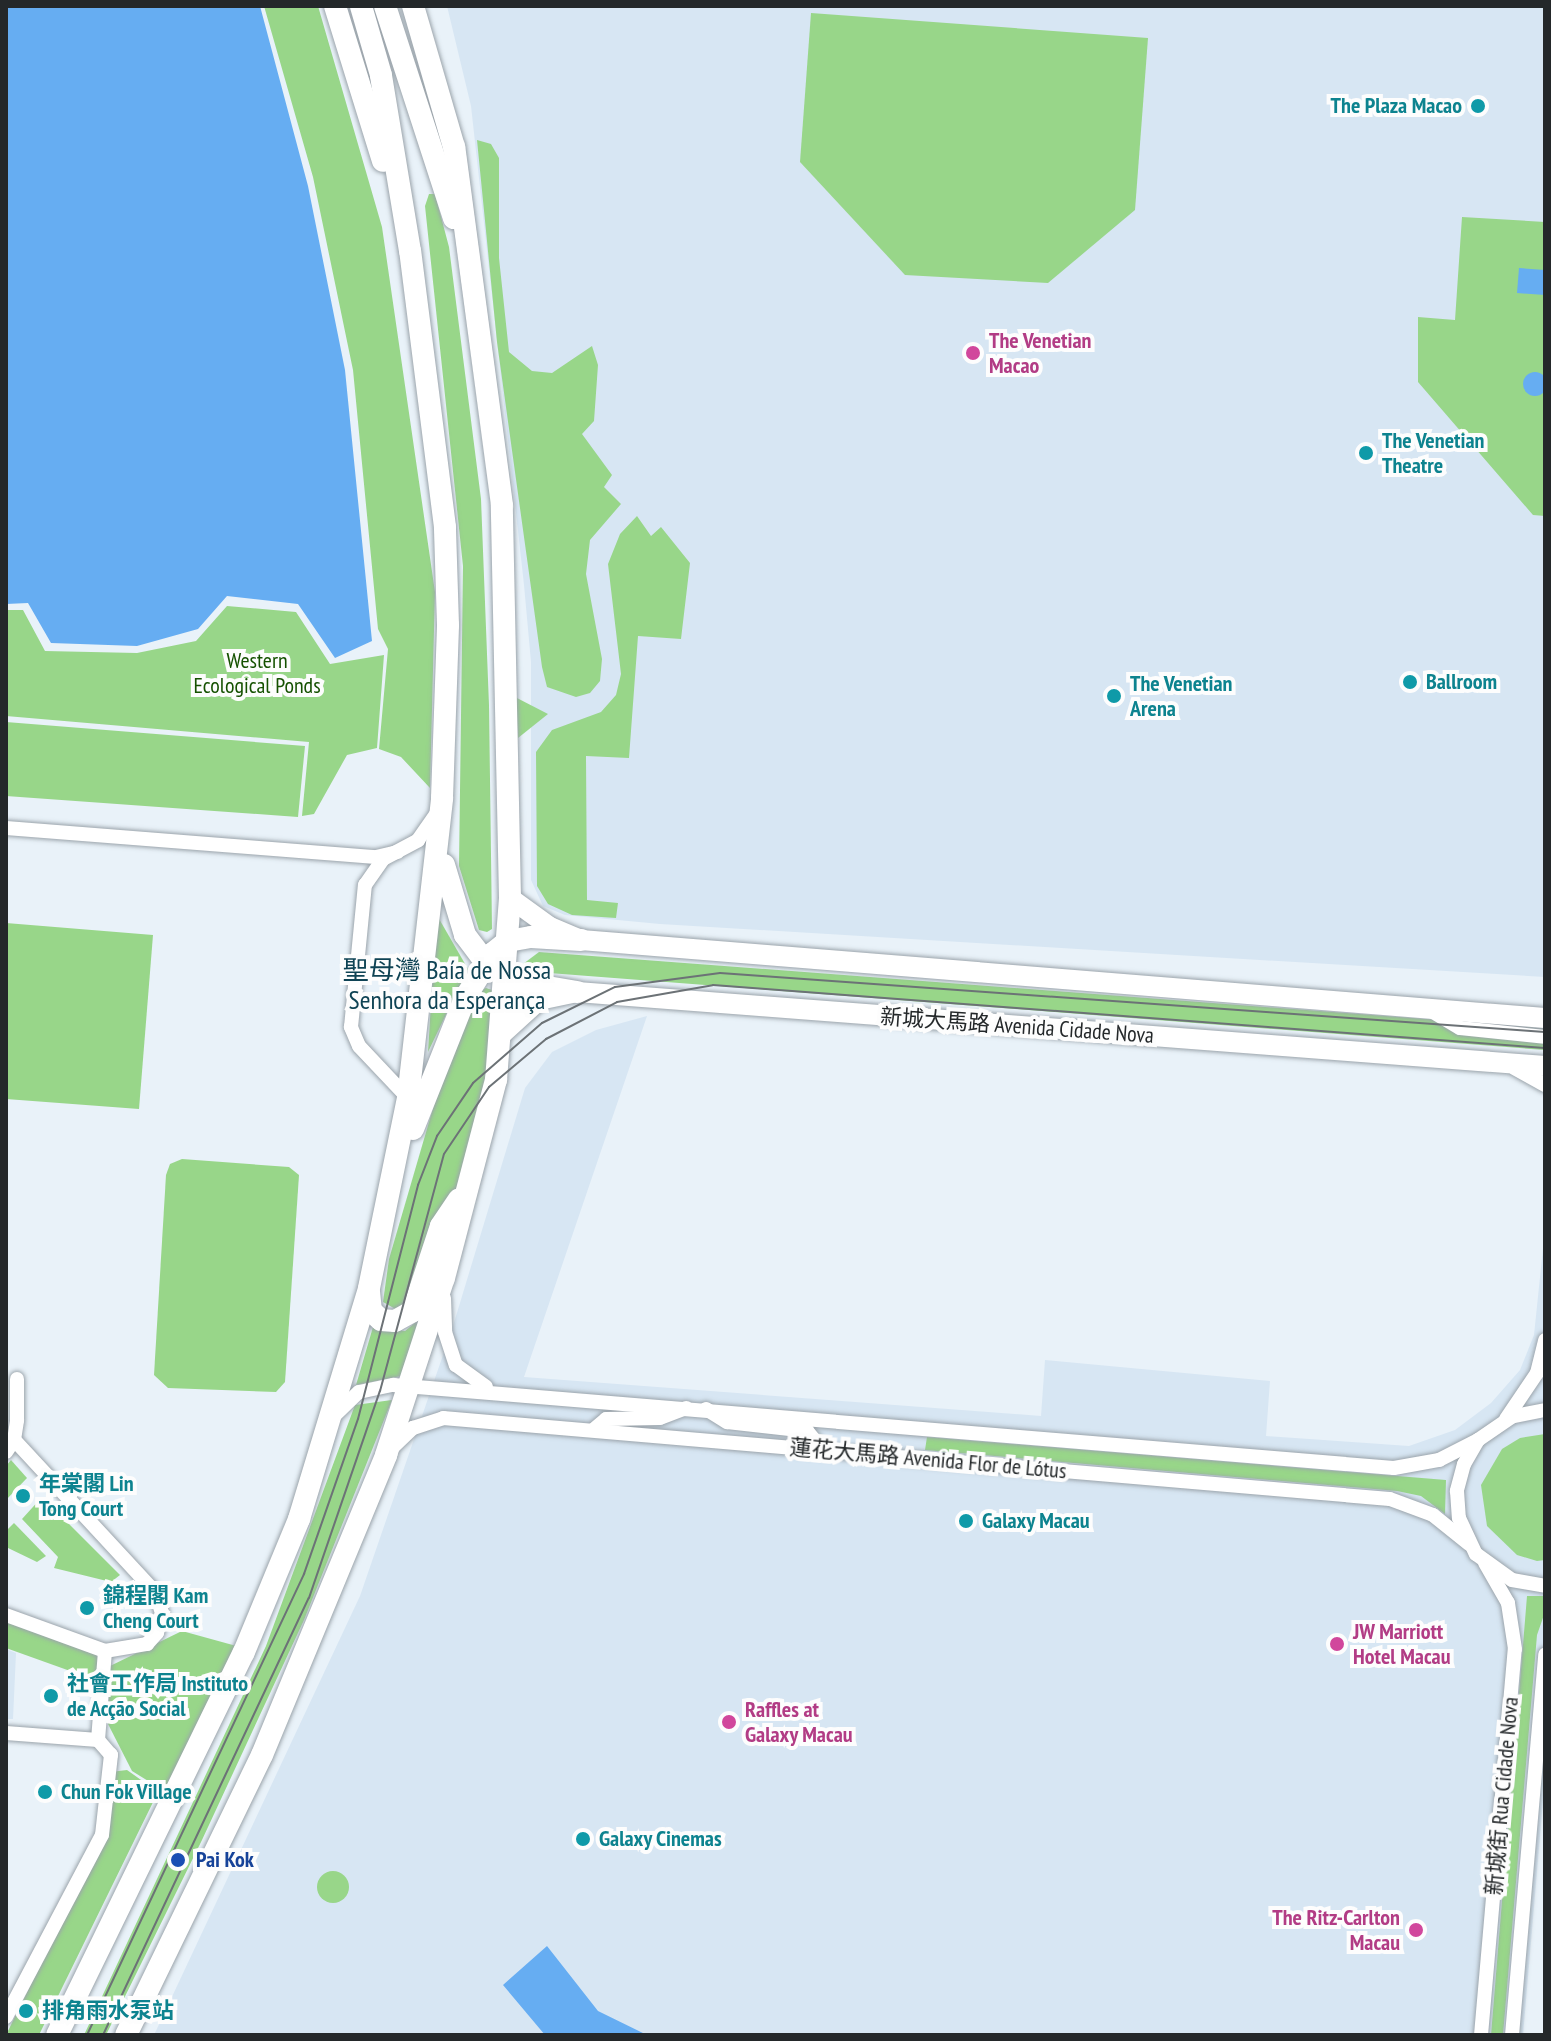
<!DOCTYPE html>
<html>
<head>
<meta charset="utf-8">
<style>
	body { margin:0 }
	#map { position:relative; width:1551px; height:2041px; overflow:hidden; background:#e9f2f9; font-family:"PT Sans Narrow","Noto Sans SC",sans-serif }
	div>[style] { position:absolute }
	[style*='--x'] { left:calc(var(--x)*1px); top:calc(var(--y)*1px); width:calc(var(--w)*1px); rotate:calc(var(--a)*1deg) }
	.built>* { inset:0; background:#d7e6f3 }
	.green>* { inset:0; background:#98d689 }
	.round { border-radius:50% }
	.water>* { inset:0; background:#66adf2 }
	.roads { filter:drop-shadow(0 0 2px #9ba4ab) drop-shadow(0 0 2px #9ba4ab) }
	.minor>* { height:14px; margin:-7px; padding:0 7px; transform-origin:7px; border-radius:7px; background:#fff }
	.secondary>* { height:20px; margin:-10px; padding:0 10px; transform-origin:10px; border-radius:10px; background:#fff }
	.primary>* { height:22px; margin:-11px; padding:0 11px; transform-origin:11px; border-radius:11px; background:#fff }
	.tram>* { height:2px; margin:-1px; padding:0 1px; transform-origin:1px; border-radius:1px; background:#6c7276 }
	.dots>* { width:22px; height:22px; translate:-50% -50%; box-sizing:border-box; border:4px solid #fdfdfd; border-radius:50% }
	span { translate:-50% -50%; white-space:nowrap; text-align:center; line-height:1.15; -webkit-text-stroke:8px #fdfdfd; paint-order:stroke }
	.culture-label { font-size:22px; color:#0d838f; font-weight:700 }
	.right { translate:-100% -50%; text-align:right }
	.left { translate:0 -50%; text-align:left }
	.hotel-label { font-size:22px; color:#b23c85; font-weight:700 }
	.park-label { font-size:22px; color:#155100 }
	.street-label { font-size:22px; color:#24282a }
	.transit-label { font-size:22px; color:#164399; font-weight:700 }
	.quarter-label { font-size:26px; color:#0f4354 }
	.frame { position:absolute; inset:0; border:8px solid #24282a; pointer-events:none }
</style>
</head>
<body>
<div id="map">
	<div class="built">
		<i style="clip-path:polygon(447px 6px,1545px 6px,1545px 977px,660px 924px,565px 915px,543px 906px,531px 880px,531px 662px,524px 585px,471px 106px)"></i>
		<i style="clip-path:polygon(647px 1016px,524px 1377px,1041px 1416px,1045px 1360px,1270px 1381px,1266px 1436px,1409px 1446px,1455px 1430px,1491px 1403px,1520px 1370px,1534px 1335px,1545px 1229px,1545px 1778px,1523px 2035px,154px 2035px,360px 1596px,453px 1326px,525px 1088px,552px 1052px,596px 1030px)"></i>
		<i style="clip-path:polygon(6px 1649px,16px 1653px,13px 1719px,6px 1719px)"></i>
	</div>
	<div class="green">
		<i style="clip-path:polygon(264px 6px,318px 6px,382px 227px,435px 592px,430px 788px,401px 757px,379px 749px,388px 649px,378px 629px,353px 370px,313px 177px)"></i>
		<i style="clip-path:polygon(811px 13px,1148px 38px,1135px 210px,1048px 283px,905px 275px,800px 162px)"></i>
		<i style="clip-path:polygon(477px 140px,491px 144px,499px 158px,499px 258px,509px 352px,532px 371px,552px 373px,592px 346px,598px 365px,594px 421px,582px 434px,612px 475px,604px 487px,621px 504px,590px 540px,586px 574px,602px 659px,600px 681px,590px 693px,576px 697px,547px 687px,542px 667px,497px 342px)"></i>
		<i style="clip-path:polygon(429px 194px,435px 194px,449px 247px,481px 499px,489px 705px,492px 929px,487px 932px,479px 930px,459px 866px,463px 566px,425px 206px)"></i>
		<i style="clip-path:polygon(1462px 217px,1545px 222px,1545px 516px,1533px 515px,1418px 382px,1418px 317px,1455px 320px)"></i>
		<i style="clip-path:polygon(637px 516px,651px 536px,661px 527px,690px 563px,681px 639px,638px 636px,629px 758px,586px 756px,587px 900px,618px 903px,616px 918px,572px 915px,548px 904px,537px 886px,536px 752px,552px 730px,601px 712px,616px 695px,621px 674px,608px 564px,620px 534px)"></i>
		<i style="clip-path:polygon(227px 606px,296px 612px,330px 664px,384px 655px,377px 748px,347px 755px,314px 814px,302px 816px,309px 742px,6px 716px,6px 610px,23px 610px,45px 651px,137px 653px,196px 641px)"></i>
		<i style="clip-path:polygon(515px 697px,548px 714px,518px 738px)"></i>
		<i style="clip-path:polygon(6px 722px,305px 746px,298px 817px,6px 796px)"></i>
		<i style="clip-path:polygon(438px 917px,468px 969px,428px 1052px,432px 987px)"></i>
		<i style="clip-path:polygon(6px 923px,153px 935px,139px 1109px,6px 1099px)"></i>
		<i style="clip-path:polygon(539px 952px,1545px 1028px,1545px 1050px,549px 973px,523px 964px)"></i>
		<i style="clip-path:polygon(486px 988px,492px 990px,492px 1049px,468px 1169px,413px 1294px,399px 1311px,383px 1302px,389px 1259px,443px 1074px,480px 991px)"></i>
		<i style="clip-path:polygon(182px 1159px,289px 1167px,299px 1175px,285px 1382px,276px 1392px,168px 1388px,154px 1375px,166px 1175px,170px 1164px)"></i>
		<i style="clip-path:polygon(421px 1318px,401px 1376px,356px 1385px,373px 1327px,405px 1331px)"></i>
		<i style="clip-path:polygon(392px 1400px,304px 1620px,202px 1840px,106px 2035px,84px 2035px,266px 1646px,355px 1405px)"></i>
		<i style="clip-path:polygon(1545px 1434px,1545px 1560px,1537px 1561px,1517px 1555px,1487px 1526px,1481px 1485px,1502px 1449px,1520px 1438px)"></i>
		<i style="clip-path:polygon(927px 1437px,1446px 1480px,1445px 1514px,1421px 1496px,1397px 1491px,925px 1450px)"></i>
		<i style="clip-path:polygon(11px 1460px,27px 1478px,6px 1500px,6px 1466px)"></i>
		<i style="clip-path:polygon(42px 1497px,120px 1575px,111px 1582px,54px 1568px,58px 1557px,22px 1519px)"></i>
		<i style="clip-path:polygon(14px 1523px,46px 1556px,37px 1562px,6px 1547px,6px 1531px)"></i>
		<i style="clip-path:polygon(1527px 1596px,1545px 1596px,1545px 1612px,1537px 1635px,1503px 2035px,1491px 2035px)"></i>
		<i style="clip-path:polygon(6px 1621px,99px 1655px,98px 1681px,6px 1648px)"></i>
		<i style="clip-path:polygon(182px 1631px,240px 1647px,166px 1792px,132px 1771px,108px 1724px,110px 1666px)"></i>
		<i style="clip-path:polygon(127px 1770px,158px 1792px,39px 2035px,6px 2035px,99px 1846px,110px 1772px)"></i>
		<i class="round" style="left:317px;top:1871px;width:32px;height:32px"></i>
	</div>
	<div class="water">
		<i style="clip-path:polygon(6px 6px,260px 6px,308px 186px,345px 370px,372px 641px,335px 658px,298px 604px,227px 596px,198px 629px,137px 646px,51px 643px,28px 603px,6px 604px)"></i>
		<i style="clip-path:polygon(1519px 268px,1545px 270px,1545px 295px,1517px 293px)"></i>
		<i class="round" style="left:1523px;top:372px;width:24px;height:24px"></i>
		<i style="clip-path:polygon(547px 1946px,598px 2011px,647px 2035px,545px 2035px,503px 1985px)"></i>
	</div>
	<div class="roads">
		<div class="minor">
			<i style="--x:6;--y:828;--w:371;--a:4.5"></i>
			<i style="--x:376;--y:857;--w:22;--a:-13"></i>
			<i style="--x:1428;--y:1009;--w:37;--a:31"></i>
			<i style="--x:1460;--y:1028;--w:85;--a:6"></i>
			<i style="--x:1514;--y:1068;--w:35;--a:29"></i>
			<i style="--x:408;--y:1098;--w:71;--a:-133.3"></i>
			<i style="--x:359;--y:1046;--w:21;--a:-113"></i>
			<i style="--x:351;--y:1027;--w:143;--a:-84.4"></i>
			<i style="--x:365;--y:885;--w:32;--a:-55"></i>
			<i style="--x:383;--y:859;--w:40;--a:-28"></i>
			<i style="--x:418;--y:840;--w:32;--a:-55"></i>
			<i style="--x:444;--y:1298;--w:34;--a:88"></i>
			<i style="--x:445;--y:1332;--w:35;--a:72"></i>
			<i style="--x:456;--y:1365;--w:37;--a:36"></i>
			<i style="--x:706;--y:1409;--w:25;--a:32"></i>
			<i style="--x:727;--y:1422;--w:81;--a:6.4"></i>
			<i style="--x:807;--y:1431;--w:25;--a:50"></i>
			<i style="--x:1545;--y:1410;--w:33;--a:169"></i>
			<i style="--x:1513;--y:1416;--w:42;--a:145.6"></i>
			<i style="--x:1478;--y:1440;--w:28;--a:120"></i>
			<i style="--x:1464;--y:1464;--w:28;--a:105"></i>
			<i style="--x:1457;--y:1491;--w:27;--a:86"></i>
			<i style="--x:1459;--y:1518;--w:40;--a:65"></i>
			<i style="--x:1476;--y:1554;--w:44;--a:35.8"></i>
			<i style="--x:1512;--y:1580;--w:34;--a:10"></i>
			<i style="--x:335;--y:1415;--w:33;--a:-44"></i>
			<i style="--x:359;--y:1392;--w:35;--a:-12"></i>
			<i style="--x:393;--y:1385;--w:1004;--a:4.74"></i>
			<i style="--x:1394;--y:1468;--w:46;--a:-10.1"></i>
			<i style="--x:1439;--y:1460;--w:44;--a:-27.1"></i>
			<i style="--x:1506;--y:1419;--w:55;--a:-56"></i>
			<i style="--x:1537;--y:1373;--w:34;--a:-76"></i>
			<i style="--x:593;--y:1430;--w:17;--a:-40"></i>
			<i style="--x:606;--y:1419;--w:54;--a:-1.1"></i>
			<i style="--x:660;--y:1418;--w:28;--a:-21"></i>
			<i style="--x:392;--y:1448;--w:29;--a:-44"></i>
			<i style="--x:413;--y:1428;--w:32;--a:-18"></i>
			<i style="--x:443;--y:1418;--w:950;--a:4.89"></i>
			<i style="--x:1390;--y:1499;--w:46;--a:20.4"></i>
			<i style="--x:1433;--y:1515;--w:46;--a:38.9"></i>
			<i style="--x:6;--y:1452;--w:14;--a:-56"></i>
			<i style="--x:14;--y:1440;--w:20;--a:-81"></i>
			<i style="--x:17;--y:1420;--w:41;--a:-90"></i>
			<i style="--x:6;--y:1615;--w:105;--a:20"></i>
			<i style="--x:105;--y:1651;--w:43;--a:-9.5"></i>
			<i style="--x:147;--y:1644;--w:15;--a:-48"></i>
			<i style="--x:157;--y:1633;--w:21;--a:-76"></i>
			<i style="--x:162;--y:1613;--w:22;--a:-108"></i>
			<i style="--x:155;--y:1592;--w:207;--a:-132.8"></i>
			<i style="--x:6;--y:1733;--w:92;--a:4.4"></i>
			<i style="--x:98;--y:1740;--w:89;--a:-85.5"></i>
			<i style="--x:6;--y:2017;--w:206;--a:-62.2"></i>
			<i style="--x:102;--y:1835;--w:81;--a:-83.6"></i>
			<i style="--x:111;--y:1755;--w:20;--a:-131"></i>
			<i style="--x:1481;--y:2035;--w:387;--a:-85"></i>
			<i style="--x:1515;--y:1649;--w:47;--a:-98.7"></i>
			<i style="--x:1508;--y:1603;--w:46;--a:-119.9"></i>
			<i style="--x:1512;--y:2035;--w:382;--a:-85"></i>
		</div>
		<div class="secondary">
			<i style="--x:510;--y:898;--w:49;--a:35.9"></i>
			<i style="--x:550;--y:927;--w:34;--a:23"></i>
			<i style="--x:581;--y:940;--w:967;--a:4.63"></i>
			<i style="--x:503;--y:1033;--w:49;--a:-42.5"></i>
			<i style="--x:539;--y:1000;--w:39;--a:-12"></i>
			<i style="--x:577;--y:992;--w:971;--a:4.37"></i>
		</div>
		<div class="primary">
			<i style="--x:335;--y:6;--w:162;--a:72.8"></i>
			<i style="--x:385;--y:6;--w:223;--a:72"></i>
			<i style="--x:444;--y:865;--w:73;--a:73.3"></i>
			<i style="--x:465;--y:935;--w:34;--a:53"></i>
			<i style="--x:485;--y:962;--w:39;--a:31"></i>
			<i style="--x:518;--y:982;--w:60;--a:9.6"></i>
			<i style="--x:413;--y:1129;--w:141;--a:-68.3"></i>
			<i style="--x:465;--y:998;--w:53;--a:-58.1"></i>
			<i style="--x:493;--y:953;--w:19;--a:-39"></i>
			<i style="--x:508;--y:941;--w:23;--a:-10"></i>
			<i style="--x:531;--y:937;--w:50;--a:3.4"></i>
			<i style="--x:369;--y:1292;--w:19;--a:84"></i>
			<i style="--x:371;--y:1311;--w:13;--a:42"></i>
			<i style="--x:381;--y:1320;--w:14;--a:4"></i>
			<i style="--x:395;--y:1321;--w:21;--a:-29"></i>
			<i style="--x:413;--y:1311;--w:89;--a:-71.8"></i>
			<i style="--x:441;--y:1226;--w:32;--a:-56"></i>
			<i style="--x:57;--y:2035;--w:426;--a:-64"></i>
			<i style="--x:244;--y:1652;--w:144;--a:-67.5"></i>
			<i style="--x:299;--y:1519;--w:241;--a:-73.1"></i>
			<i style="--x:369;--y:1288;--w:194;--a:-78.4"></i>
			<i style="--x:408;--y:1098;--w:302;--a:-83.5"></i>
			<i style="--x:442;--y:798;--w:173;--a:-88"></i>
			<i style="--x:448;--y:625;--w:98;--a:-91.8"></i>
			<i style="--x:445;--y:527;--w:278;--a:-97.2"></i>
			<i style="--x:410;--y:251;--w:178;--a:-99.4"></i>
			<i style="--x:381;--y:75;--w:72;--a:-106.2"></i>
			<i style="--x:126;--y:2035;--w:311;--a:-64.1"></i>
			<i style="--x:262;--y:1755;--w:325;--a:-67.5"></i>
			<i style="--x:386;--y:1455;--w:186;--a:-71.9"></i>
			<i style="--x:444;--y:1278;--w:205;--a:-75.3"></i>
			<i style="--x:496;--y:1080;--w:183;--a:-85.6"></i>
			<i style="--x:510;--y:898;--w:393;--a:-91.2"></i>
			<i style="--x:502;--y:505;--w:361;--a:-97.6"></i>
			<i style="--x:454;--y:147;--w:147;--a:-106.2"></i>
		</div>
	</div>
	<div class="tram">
		<i style="--x:87;--y:2035;--w:510;--a:-64.79"></i>
		<i style="--x:304;--y:1574;--w:164;--a:-70.8"></i>
		<i style="--x:358;--y:1419;--w:242;--a:-75.6"></i>
		<i style="--x:418;--y:1185;--w:53;--a:-68.8"></i>
		<i style="--x:437;--y:1136;--w:64;--a:-55.8"></i>
		<i style="--x:473;--y:1083;--w:91;--a:-41"></i>
		<i style="--x:542;--y:1023;--w:81;--a:-26.3"></i>
		<i style="--x:615;--y:987;--w:106;--a:-7.6"></i>
		<i style="--x:720;--y:973;--w:827;--a:4.09"></i>
		<i style="--x:103;--y:2035;--w:483;--a:-64.8"></i>
		<i style="--x:309;--y:1598;--w:219;--a:-71.1"></i>
		<i style="--x:380;--y:1391;--w:245;--a:-74.9"></i>
		<i style="--x:444;--y:1154;--w:81;--a:-56.1"></i>
		<i style="--x:489;--y:1087;--w:75;--a:-40.1"></i>
		<i style="--x:546;--y:1039;--w:80;--a:-27.5"></i>
		<i style="--x:617;--y:1002;--w:97;--a:-10"></i>
		<i style="--x:713;--y:985;--w:834;--a:4.33"></i>
	</div>
	<div class="dots">
		<i style="left:1478px;top:106px;background:#0f9aa8"></i>
		<i style="left:973px;top:353px;background:#d1479c"></i>
		<i style="left:1366px;top:453px;background:#0f9aa8"></i>
		<i style="left:1410px;top:682px;background:#0f9aa8"></i>
		<i style="left:1114px;top:696px;background:#0f9aa8"></i>
		<i style="left:23px;top:1496px;background:#0f9aa8"></i>
		<i style="left:966px;top:1521px;background:#0f9aa8"></i>
		<i style="left:87px;top:1608px;background:#0f9aa8"></i>
		<i style="left:1337px;top:1644px;background:#d1479c"></i>
		<i style="left:51px;top:1696px;background:#0f9aa8"></i>
		<i style="left:729px;top:1722px;background:#d1479c"></i>
		<i style="left:45px;top:1792px;background:#0f9aa8"></i>
		<i style="left:583px;top:1839px;background:#0f9aa8"></i>
		<i style="left:178px;top:1860px;background:#1a4fb4"></i>
		<i style="left:1416px;top:1930px;background:#d1479c"></i>
		<i style="left:26px;top:2011px;background:#0f9aa8"></i>
	</div>
	<div class="culture-label">
		<span class="right" style="left:1462px;top:106px">The Plaza Macao</span>
		<span class="left" style="left:1382px;top:453px">The Venetian<br>Theatre</span>
		<span class="left" style="left:1426px;top:682px">Ballroom</span>
		<span class="left" style="left:1130px;top:696px">The Venetian<br>Arena</span>
		<span class="left" style="left:39px;top:1496px">年棠閣 Lin<br>Tong Court</span>
		<span class="left" style="left:982px;top:1521px">Galaxy Macau</span>
		<span class="left" style="left:103px;top:1608px">錦程閣 Kam<br>Cheng Court</span>
		<span class="left" style="left:67px;top:1696px">社會工作局 Instituto<br>de Acção Social</span>
		<span class="left" style="left:61px;top:1792px">Chun Fok Village</span>
		<span class="left" style="left:599px;top:1839px">Galaxy Cinemas</span>
		<span class="left" style="left:42px;top:2011px">排角雨水泵站</span>
	</div>
	<div class="hotel-label">
		<span class="left" style="left:989px;top:353px">The Venetian<br>Macao</span>
		<span class="left" style="left:1353px;top:1644px">JW Marriott<br>Hotel Macau</span>
		<span class="left" style="left:745px;top:1722px">Raffles at<br>Galaxy Macau</span>
		<span class="right" style="left:1400px;top:1930px">The Ritz-Carlton<br>Macau</span>
	</div>
	<div class="park-label">
		<span style="left:257px;top:673px">Western<br>Ecological Ponds</span>
	</div>
	<div class="street-label">
		<span style="left:1017px;top:1026px;rotate:4deg">新城大馬路 Avenida Cidade Nova</span>
		<span style="left:928px;top:1459px;rotate:5deg">蓮花大馬路 Avenida Flor de Lótus</span>
		<span style="left:1502px;top:1796px;rotate:-85deg">新城街 Rua Cidade Nova</span>
	</div>
	<div class="transit-label">
		<span class="left" style="left:196px;top:1860px">Pai Kok</span>
	</div>
	<div class="quarter-label">
		<span style="left:447px;top:985px">聖母灣 Baía de Nossa<br>Senhora da Esperança</span>
	</div>
	<div class="frame"></div>
</div>
</body>
</html>
